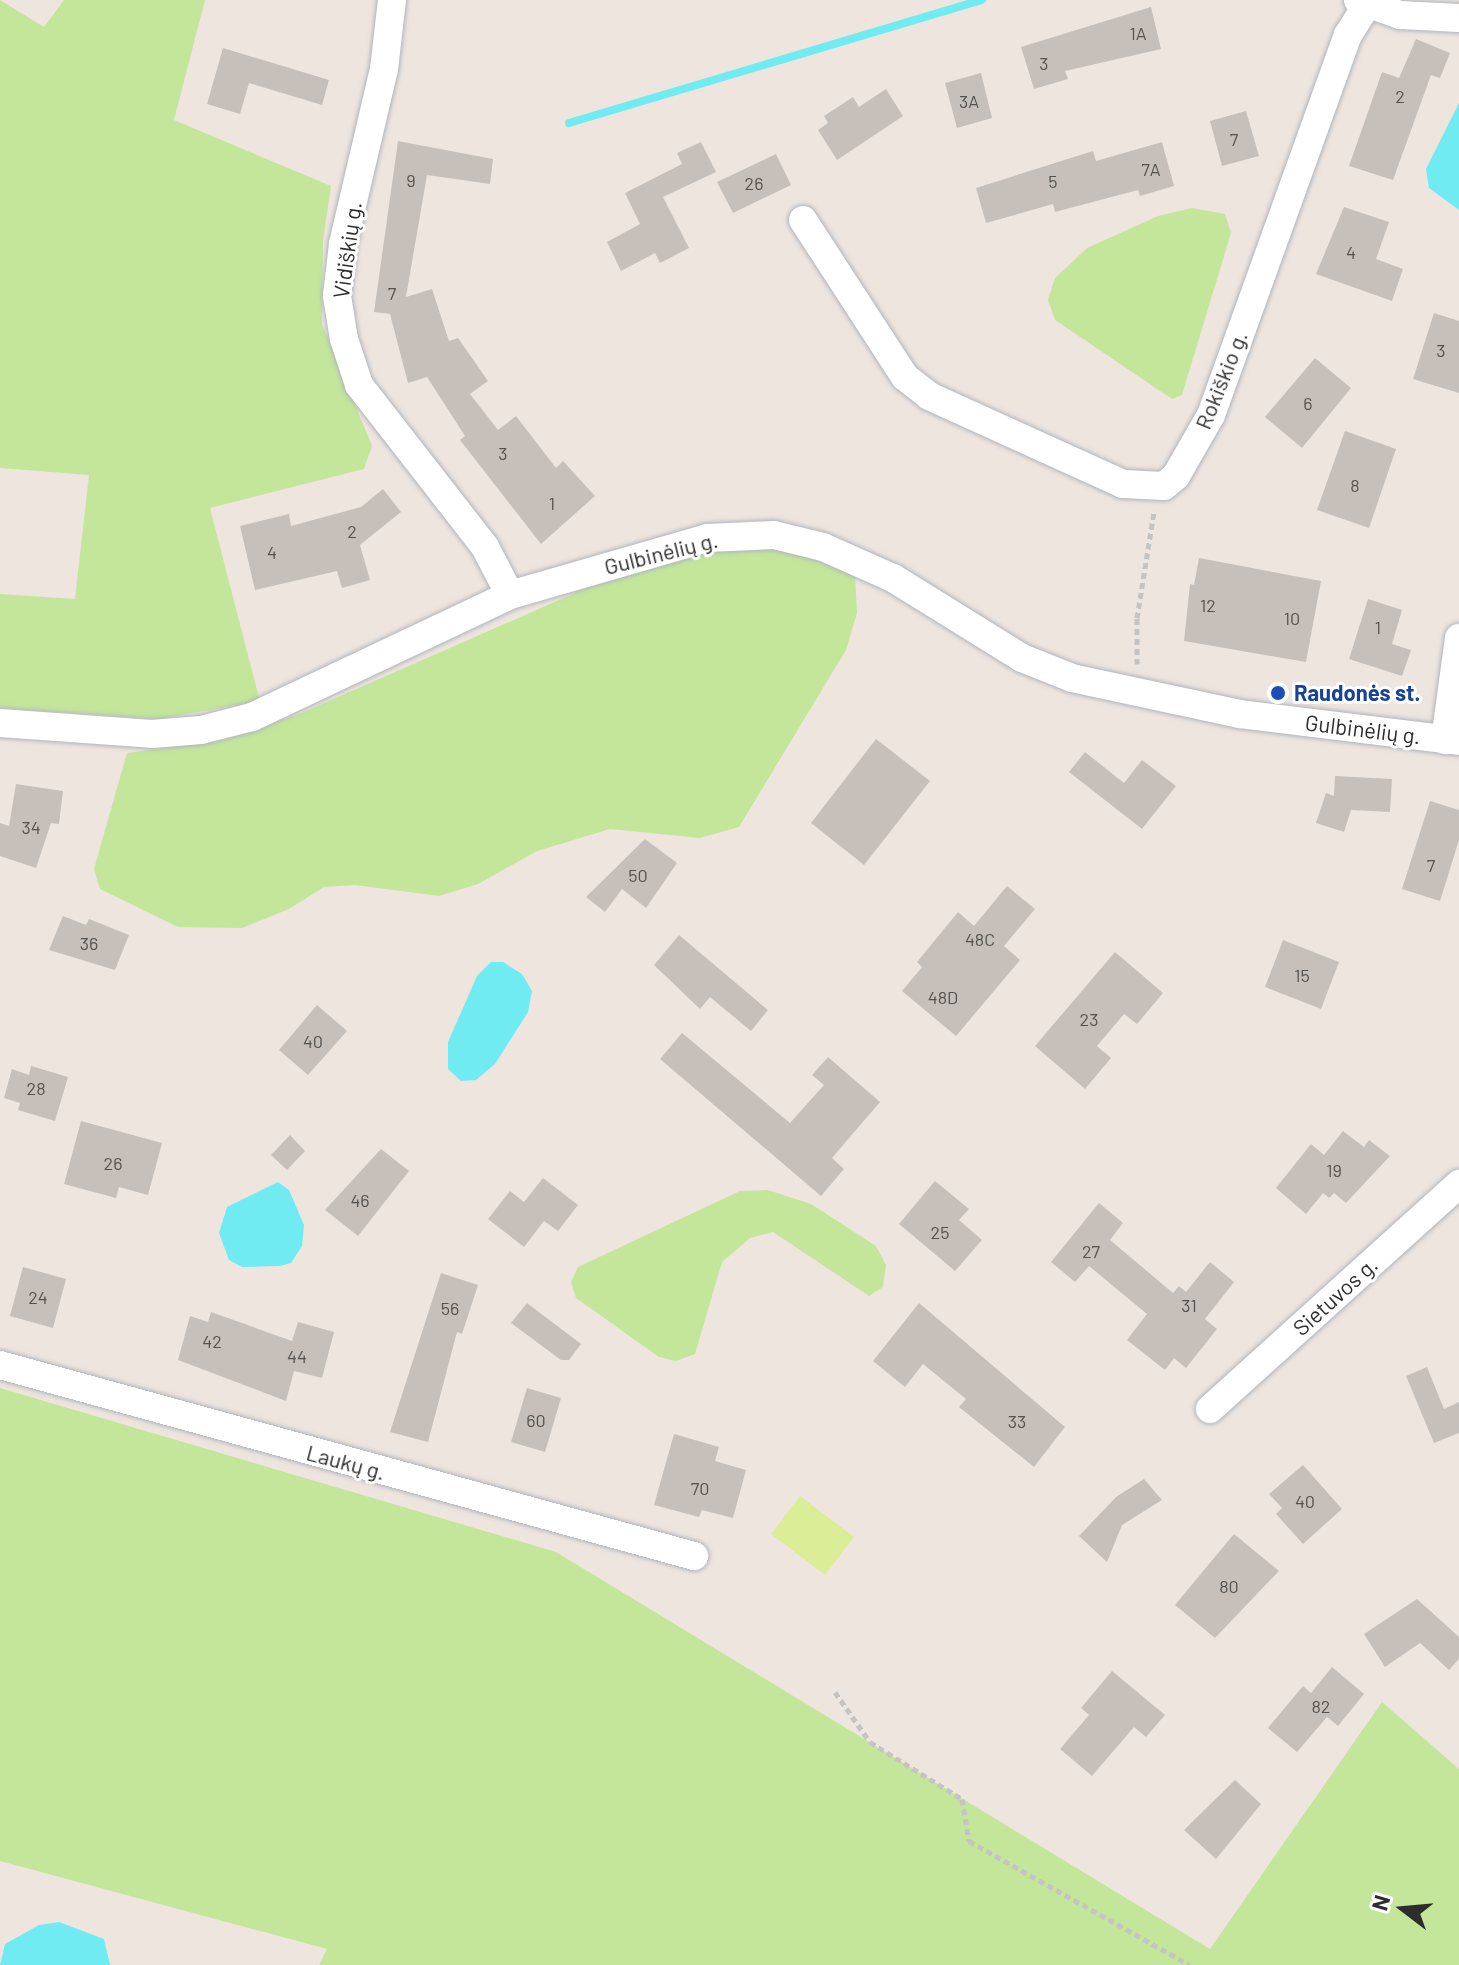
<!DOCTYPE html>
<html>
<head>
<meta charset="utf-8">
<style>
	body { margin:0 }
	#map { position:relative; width:1459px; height:1965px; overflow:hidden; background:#eee5df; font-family:Barlow,sans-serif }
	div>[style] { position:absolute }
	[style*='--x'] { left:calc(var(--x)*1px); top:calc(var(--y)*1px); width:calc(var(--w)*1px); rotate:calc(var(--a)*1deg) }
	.green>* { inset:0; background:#c4e69b }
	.pitch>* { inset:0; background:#dbed96 }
	.water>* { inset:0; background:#70ebf2 }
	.stream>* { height:8px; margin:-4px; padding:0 4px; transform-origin:4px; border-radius:4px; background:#70ebf2 }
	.building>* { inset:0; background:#c7c0ba }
	.path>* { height:5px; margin-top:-2.5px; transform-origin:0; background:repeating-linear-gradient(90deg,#c4c4c4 0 6px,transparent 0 10px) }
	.roads { filter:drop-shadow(0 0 2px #afb5bd) drop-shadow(0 0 2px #afb5bd) }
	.minor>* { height:28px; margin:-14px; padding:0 14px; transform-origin:14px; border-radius:14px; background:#fff }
	.dots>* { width:22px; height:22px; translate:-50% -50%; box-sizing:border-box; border:4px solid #fff; border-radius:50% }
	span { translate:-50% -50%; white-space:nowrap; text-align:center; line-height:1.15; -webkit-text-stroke:6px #fff; paint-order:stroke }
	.number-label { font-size:18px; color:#545250 }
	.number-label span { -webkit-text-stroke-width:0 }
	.street-label { font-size:22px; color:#2d2d2d }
	.transit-label { font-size:22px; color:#164399; font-weight:700 }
	.left { translate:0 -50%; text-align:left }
	.north { position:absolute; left:1363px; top:1869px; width:80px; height:80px; -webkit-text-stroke:6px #fff; paint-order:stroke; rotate:286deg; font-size:22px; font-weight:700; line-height:32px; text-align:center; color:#2d2d2d }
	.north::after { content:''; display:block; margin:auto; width:28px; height:36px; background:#2d2d2d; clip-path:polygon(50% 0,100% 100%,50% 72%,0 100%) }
</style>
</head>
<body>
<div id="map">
	<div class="green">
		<i style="clip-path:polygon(0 0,44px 27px,64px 0,205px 0,174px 120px,331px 186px,323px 241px,322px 324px,372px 446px,364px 469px,210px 508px,259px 698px,249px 703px,159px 719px,0 708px,0 594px,75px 599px,89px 475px,0 468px)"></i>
		<i style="clip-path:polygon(1192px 208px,1225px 214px,1231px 233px,1182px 395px,1172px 399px,1055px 320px,1048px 300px,1055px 278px,1087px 248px,1158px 216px)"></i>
		<i style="clip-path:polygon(737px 544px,789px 549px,855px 576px,857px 613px,846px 650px,739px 827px,700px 838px,610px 829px,537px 851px,478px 884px,439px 896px,355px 885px,324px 887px,289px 909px,242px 928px,178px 927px,100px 889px,94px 869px,127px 753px,225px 740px,304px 712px,584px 589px)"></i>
		<i style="clip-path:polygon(768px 1190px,811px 1204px,876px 1246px,886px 1265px,883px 1287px,869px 1296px,773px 1232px,750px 1238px,722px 1262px,695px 1354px,676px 1361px,659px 1357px,576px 1298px,571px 1282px,578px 1267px,740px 1191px)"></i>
		<i style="clip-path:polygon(0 1388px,556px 1552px,1210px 1949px,1382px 1702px,1459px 1769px,1459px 1965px,319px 1965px,327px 1949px,0 1861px)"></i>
	</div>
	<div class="pitch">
		<i style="clip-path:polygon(800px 1496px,854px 1537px,825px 1575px,771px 1534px)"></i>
	</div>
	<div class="water">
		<i style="clip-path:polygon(1459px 103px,1459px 210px,1429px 188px,1426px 169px)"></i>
		<i style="clip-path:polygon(491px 962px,503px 962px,522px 974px,532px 991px,528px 1012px,495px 1064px,476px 1080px,461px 1081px,448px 1069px,448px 1042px,477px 976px)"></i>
		<i style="clip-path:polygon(278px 1182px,289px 1190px,304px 1225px,302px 1246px,291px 1263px,280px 1266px,242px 1267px,229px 1260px,219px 1233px,227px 1207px)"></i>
		<i style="clip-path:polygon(59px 1922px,104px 1939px,110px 1965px,0 1965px,5px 1944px,39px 1925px)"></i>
	</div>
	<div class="stream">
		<i style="--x:569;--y:123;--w:431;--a:-16.6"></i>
	</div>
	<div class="building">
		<i style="clip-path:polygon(1151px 7px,1161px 49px,1065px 71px,1068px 79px,1034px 89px,1021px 47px)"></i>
		<i style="clip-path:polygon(1416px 39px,1450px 53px,1440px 78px,1431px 75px,1393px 180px,1349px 166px,1382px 72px,1399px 78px)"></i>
		<i style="clip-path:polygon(223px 48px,329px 80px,322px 105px,249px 83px,240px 114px,207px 104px)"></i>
		<i style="clip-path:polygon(981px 73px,992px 118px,957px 128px,945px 83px)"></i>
		<i style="clip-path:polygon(886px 89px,903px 116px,837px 160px,818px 130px,828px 123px,824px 116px,853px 97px,859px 107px)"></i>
		<i style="clip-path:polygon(1246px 111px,1259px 156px,1222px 166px,1210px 121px)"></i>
		<i style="clip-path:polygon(398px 141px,493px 159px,490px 184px,427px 175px,406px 297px,432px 289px,449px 341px,458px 338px,488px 381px,470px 394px,498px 430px,516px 416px,556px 468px,563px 461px,595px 496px,541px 544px,460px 440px,465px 436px,427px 377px,408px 383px,390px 314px,374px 312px)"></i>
		<i style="clip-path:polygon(701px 142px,716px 172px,663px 197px,689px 248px,660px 263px,655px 253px,621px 271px,607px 242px,640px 224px,625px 193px,682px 164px,677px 153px)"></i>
		<i style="clip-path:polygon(1162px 142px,1174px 186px,1140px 196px,1138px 190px,1055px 212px,1053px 204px,986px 223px,976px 188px,1093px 151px,1096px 161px)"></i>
		<i style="clip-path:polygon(776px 154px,791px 185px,733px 213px,717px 182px)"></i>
		<i style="clip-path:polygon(1344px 207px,1389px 222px,1376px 259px,1403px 269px,1392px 301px,1316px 274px)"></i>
		<i style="clip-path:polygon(1434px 313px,1459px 321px,1459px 393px,1413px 379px)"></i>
		<i style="clip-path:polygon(1315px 358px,1351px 388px,1302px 448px,1265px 417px)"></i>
		<i style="clip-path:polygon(1345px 431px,1396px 449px,1369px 528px,1317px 510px)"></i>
		<i style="clip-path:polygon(383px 489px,401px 512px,360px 545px,370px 580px,342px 588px,337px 571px,255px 590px,240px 526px,289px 514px,291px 526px,361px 507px)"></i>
		<i style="clip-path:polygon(1199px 558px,1321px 581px,1306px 662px,1184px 641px,1190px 584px,1194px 585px)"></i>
		<i style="clip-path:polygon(1368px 599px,1402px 610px,1392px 644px,1411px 650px,1402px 676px,1349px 659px)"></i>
		<i style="clip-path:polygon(876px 739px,930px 781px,864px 865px,811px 823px)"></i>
		<i style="clip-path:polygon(1085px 752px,1124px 783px,1142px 760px,1176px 786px,1142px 829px,1069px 772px)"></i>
		<i style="clip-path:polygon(1335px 776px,1392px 779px,1390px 812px,1351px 810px,1344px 832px,1316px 823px,1326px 793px,1334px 796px)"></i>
		<i style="clip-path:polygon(16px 784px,63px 791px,59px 824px,51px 823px,36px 868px,0 856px,0 823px,9px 826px)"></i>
		<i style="clip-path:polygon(1430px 801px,1459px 810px,1459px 840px,1440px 901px,1402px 889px)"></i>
		<i style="clip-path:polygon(645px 839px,677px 863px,646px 908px,622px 889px,605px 912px,586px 897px)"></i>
		<i style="clip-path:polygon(1007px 886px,1035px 909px,1004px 946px,1020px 960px,956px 1036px,902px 991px,922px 967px,917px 962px,958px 912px,974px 926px)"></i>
		<i style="clip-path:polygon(63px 916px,86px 925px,89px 919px,129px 935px,115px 970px,49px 950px)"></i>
		<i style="clip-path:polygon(679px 935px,768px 1010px,751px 1031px,710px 997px,700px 1009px,654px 965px)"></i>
		<i style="clip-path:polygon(1283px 940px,1339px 962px,1321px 1009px,1265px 987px)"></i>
		<i style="clip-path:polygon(1115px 952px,1163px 993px,1137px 1024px,1124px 1014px,1097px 1046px,1111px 1058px,1085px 1089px,1035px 1046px)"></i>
		<i style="clip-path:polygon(317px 1005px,347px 1031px,308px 1075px,279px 1050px)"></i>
		<i style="clip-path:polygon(682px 1033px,790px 1123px,824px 1085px,812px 1075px,828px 1057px,880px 1102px,832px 1158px,844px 1169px,821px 1196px,660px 1059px)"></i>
		<i style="clip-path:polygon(31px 1066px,68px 1077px,55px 1121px,18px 1110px,20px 1103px,4px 1098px,12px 1069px,29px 1075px)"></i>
		<i style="clip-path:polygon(81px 1121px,162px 1143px,148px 1195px,119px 1187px,116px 1198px,64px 1184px)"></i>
		<i style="clip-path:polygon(1343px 1131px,1364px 1147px,1369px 1140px,1390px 1156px,1346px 1203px,1334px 1193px,1329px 1198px,1323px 1193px,1306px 1214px,1276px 1188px,1311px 1144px,1324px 1155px)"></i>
		<i style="clip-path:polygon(290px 1135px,305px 1151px,287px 1170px,271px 1155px)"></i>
		<i style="clip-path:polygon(381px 1149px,409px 1171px,358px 1236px,325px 1210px)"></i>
		<i style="clip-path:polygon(543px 1178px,578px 1205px,558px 1231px,544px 1221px,524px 1247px,488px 1219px,510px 1191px,524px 1202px)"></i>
		<i style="clip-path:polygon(935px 1181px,969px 1209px,959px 1220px,982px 1240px,955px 1271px,899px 1224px)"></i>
		<i style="clip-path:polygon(1099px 1203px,1123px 1223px,1110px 1240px,1173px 1293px,1179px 1286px,1186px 1292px,1210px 1262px,1234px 1282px,1205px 1319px,1217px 1329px,1186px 1368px,1174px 1358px,1165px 1370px,1127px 1340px,1147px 1314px,1089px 1266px,1075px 1282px,1051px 1262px)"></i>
		<i style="clip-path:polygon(23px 1267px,66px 1279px,53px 1328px,10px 1316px)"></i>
		<i style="clip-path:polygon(441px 1273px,478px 1285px,462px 1334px,457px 1332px,428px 1442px,390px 1432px)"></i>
		<i style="clip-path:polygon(527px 1303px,581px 1344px,569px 1360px,561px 1360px,511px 1323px)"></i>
		<i style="clip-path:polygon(919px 1303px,1065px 1427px,1034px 1467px,959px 1407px,966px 1399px,923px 1364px,905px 1387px,873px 1361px)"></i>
		<i style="clip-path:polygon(211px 1312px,292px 1341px,298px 1322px,334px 1332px,322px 1378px,294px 1371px,286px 1401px,178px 1360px,190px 1316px,208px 1322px)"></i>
		<i style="clip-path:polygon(1427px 1367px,1444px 1409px,1459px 1402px,1459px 1433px,1434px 1443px,1406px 1376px)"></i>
		<i style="clip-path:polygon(527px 1388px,561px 1398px,545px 1452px,511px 1442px)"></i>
		<i style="clip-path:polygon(674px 1434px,719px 1447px,715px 1461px,746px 1470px,733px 1518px,702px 1510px,699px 1517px,654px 1505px)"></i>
		<i style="clip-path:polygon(1303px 1465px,1342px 1509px,1303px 1544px,1276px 1514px,1282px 1508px,1269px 1494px)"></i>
		<i style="clip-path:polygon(1144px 1479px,1162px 1500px,1122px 1525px,1107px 1562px,1079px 1536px,1116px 1497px)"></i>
		<i style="clip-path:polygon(1234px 1534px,1279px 1571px,1215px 1638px,1175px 1605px)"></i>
		<i style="clip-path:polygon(1417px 1599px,1459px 1637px,1459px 1659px,1449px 1670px,1420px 1643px,1385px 1667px,1364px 1634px)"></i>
		<i style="clip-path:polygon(1332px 1667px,1364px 1694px,1338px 1726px,1327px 1717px,1297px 1752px,1268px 1728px,1303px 1686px,1311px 1693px)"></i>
		<i style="clip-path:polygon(1112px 1671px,1165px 1715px,1146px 1737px,1134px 1727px,1092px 1776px,1060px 1749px,1089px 1715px,1081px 1708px)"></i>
		<i style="clip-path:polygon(1235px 1780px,1261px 1804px,1216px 1859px,1184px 1830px)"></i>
	</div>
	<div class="path">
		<i style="--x:1137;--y:664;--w:46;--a:-90"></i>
		<i style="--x:1137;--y:618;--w:107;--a:-80.9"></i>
		<i style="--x:835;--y:1692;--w:61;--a:55"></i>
		<i style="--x:870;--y:1742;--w:108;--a:31.8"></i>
		<i style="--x:962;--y:1799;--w:43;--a:80.5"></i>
		<i style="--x:969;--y:1841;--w:253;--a:29.3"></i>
	</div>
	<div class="roads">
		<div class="minor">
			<i style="--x:392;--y:0;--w:69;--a:96.6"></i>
			<i style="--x:384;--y:69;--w:180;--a:103.2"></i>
			<i style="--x:343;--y:244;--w:52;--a:96.6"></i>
			<i style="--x:337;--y:296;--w:44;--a:80.8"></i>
			<i style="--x:344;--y:339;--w:48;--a:71.9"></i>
			<i style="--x:359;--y:385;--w:205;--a:52.1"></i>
			<i style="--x:485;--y:547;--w:54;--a:62.5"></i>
			<i style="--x:1358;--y:0;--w:45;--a:19.7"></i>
			<i style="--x:1400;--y:15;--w:59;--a:2.9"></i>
			<i style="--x:803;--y:220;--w:187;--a:57"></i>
			<i style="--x:905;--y:377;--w:31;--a:38"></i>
			<i style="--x:929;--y:396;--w:213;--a:24.4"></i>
			<i style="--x:1123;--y:484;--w:41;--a:2.8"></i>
			<i style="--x:1164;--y:486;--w:16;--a:-40"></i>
			<i style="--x:1176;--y:476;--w:70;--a:-60.2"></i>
			<i style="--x:1211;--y:415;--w:404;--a:-70.2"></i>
			<i style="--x:1348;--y:35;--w:34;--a:-58"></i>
			<i style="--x:0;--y:723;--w:152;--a:4.1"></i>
			<i style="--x:152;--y:734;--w:49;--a:-4.7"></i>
			<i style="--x:201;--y:730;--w:53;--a:-14.3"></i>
			<i style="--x:252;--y:717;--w:285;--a:-25.3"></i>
			<i style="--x:510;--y:595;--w:205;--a:-16.1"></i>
			<i style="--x:707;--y:538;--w:67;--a:-2.6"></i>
			<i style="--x:774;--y:535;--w:50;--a:13.8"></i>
			<i style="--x:823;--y:547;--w:77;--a:23.9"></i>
			<i style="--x:893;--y:578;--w:152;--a:31.8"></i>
			<i style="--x:1022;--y:658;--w:54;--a:21.8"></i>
			<i style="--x:1072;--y:678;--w:172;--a:12.1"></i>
			<i style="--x:1240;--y:714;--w:221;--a:7"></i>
			<i style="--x:1445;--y:740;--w:103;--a:-82.2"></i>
			<i style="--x:0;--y:1365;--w:720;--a:15.39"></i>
			<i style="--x:1210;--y:1409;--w:336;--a:-42.1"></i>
		</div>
	</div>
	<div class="dots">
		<i style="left:1278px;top:693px;background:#1a4fb4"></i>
	</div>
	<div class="number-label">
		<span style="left:1138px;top:33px">1A</span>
		<span style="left:1044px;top:63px">3</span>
		<span style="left:1400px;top:96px">2</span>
		<span style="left:969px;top:101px">3A</span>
		<span style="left:1234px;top:139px">7</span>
		<span style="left:1151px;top:169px">7A</span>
		<span style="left:411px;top:180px">9</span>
		<span style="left:1053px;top:181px">5</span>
		<span style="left:754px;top:183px">26</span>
		<span style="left:1351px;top:252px">4</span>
		<span style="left:392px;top:293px">7</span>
		<span style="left:1441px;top:350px">3</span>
		<span style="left:1308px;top:403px">6</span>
		<span style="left:503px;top:453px">3</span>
		<span style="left:1355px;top:485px">8</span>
		<span style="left:552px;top:503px">1</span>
		<span style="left:352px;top:531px">2</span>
		<span style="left:272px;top:552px">4</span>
		<span style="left:1208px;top:605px">12</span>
		<span style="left:1292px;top:618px">10</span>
		<span style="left:1378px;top:627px">1</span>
		<span style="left:31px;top:827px">34</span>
		<span style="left:1431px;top:865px">7</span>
		<span style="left:638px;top:875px">50</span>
		<span style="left:980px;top:939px">48C</span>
		<span style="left:89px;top:943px">36</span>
		<span style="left:1302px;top:975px">15</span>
		<span style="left:943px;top:997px">48D</span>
		<span style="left:1089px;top:1019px">23</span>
		<span style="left:313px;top:1041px">40</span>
		<span style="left:36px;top:1088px">28</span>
		<span style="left:113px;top:1163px">26</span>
		<span style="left:1334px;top:1170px">19</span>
		<span style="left:360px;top:1200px">46</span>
		<span style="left:940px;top:1232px">25</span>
		<span style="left:1091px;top:1251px">27</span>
		<span style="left:38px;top:1297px">24</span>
		<span style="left:1189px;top:1305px">31</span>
		<span style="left:450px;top:1308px">56</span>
		<span style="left:212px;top:1341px">42</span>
		<span style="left:297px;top:1356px">44</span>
		<span style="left:536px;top:1420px">60</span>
		<span style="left:1017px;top:1421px">33</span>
		<span style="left:700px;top:1488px">70</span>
		<span style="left:1305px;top:1501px">40</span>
		<span style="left:1229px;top:1586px">80</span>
		<span style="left:1321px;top:1706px">82</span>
	</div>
	<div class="street-label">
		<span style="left:347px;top:250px;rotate:-82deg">Vidiškių g.</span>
		<span style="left:1221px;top:380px;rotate:-68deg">Rokiškio g.</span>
		<span style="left:661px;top:553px;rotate:-14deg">Gulbinėlių g.</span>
		<span style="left:1363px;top:729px;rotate:7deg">Gulbinėlių g.</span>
		<span style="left:1335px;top:1296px;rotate:-42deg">Sietuvos g.</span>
		<span style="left:346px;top:1462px;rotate:15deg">Laukų g.</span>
	</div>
	<div class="transit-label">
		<span class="left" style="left:1294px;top:693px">Raudonės st.</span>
	</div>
	<div class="north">N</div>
</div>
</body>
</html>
